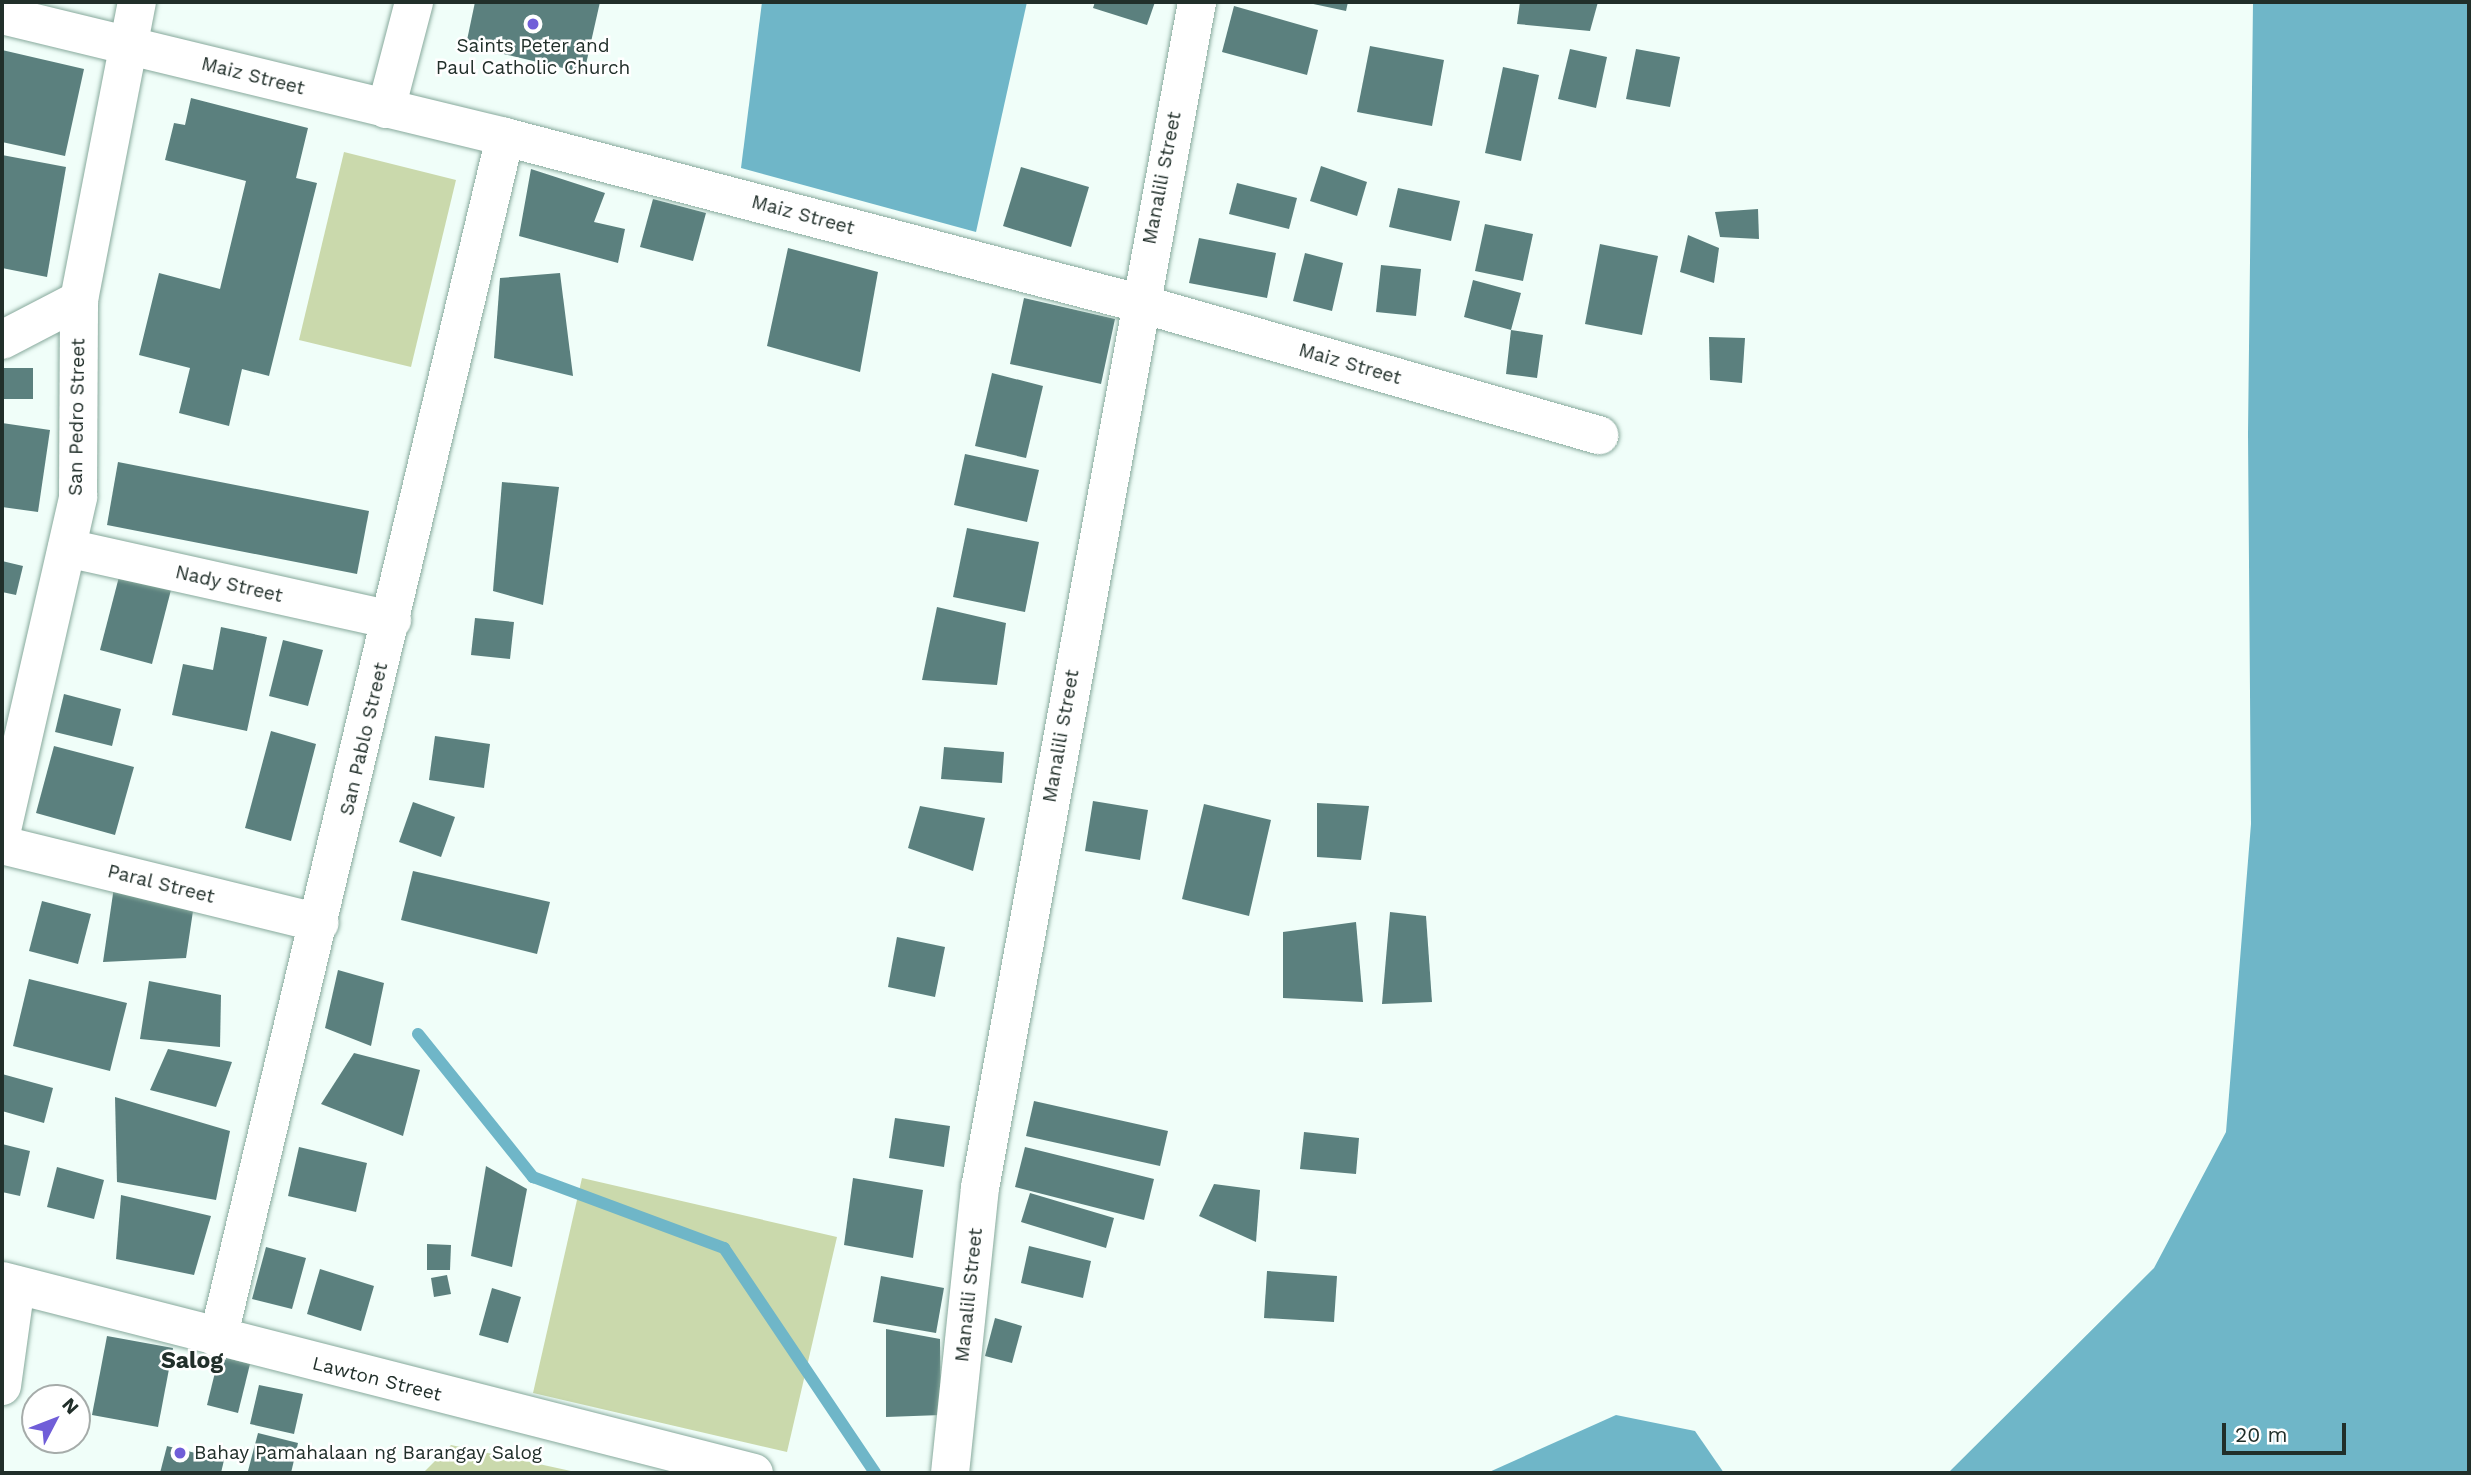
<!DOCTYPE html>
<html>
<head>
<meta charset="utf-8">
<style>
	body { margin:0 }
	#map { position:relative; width:2471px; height:1475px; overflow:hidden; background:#f0fef9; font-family:"Work Sans",sans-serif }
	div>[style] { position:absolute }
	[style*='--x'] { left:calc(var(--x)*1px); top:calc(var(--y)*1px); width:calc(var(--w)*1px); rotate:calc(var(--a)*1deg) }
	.green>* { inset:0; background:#cad9ac }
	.water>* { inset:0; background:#6fb6c8 }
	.stream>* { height:12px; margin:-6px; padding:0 6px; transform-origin:6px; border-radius:6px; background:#6fb6c8 }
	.building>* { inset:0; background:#5b807e }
	.roads { filter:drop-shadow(0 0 2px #87a99c) drop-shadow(0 0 2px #87a99c) }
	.minor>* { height:38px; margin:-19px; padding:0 19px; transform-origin:19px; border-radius:19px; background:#fff }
	.dots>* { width:19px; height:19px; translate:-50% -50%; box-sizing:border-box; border:4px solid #fff; border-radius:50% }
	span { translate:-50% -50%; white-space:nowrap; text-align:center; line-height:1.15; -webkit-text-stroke:5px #fff; paint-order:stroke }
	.poi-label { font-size:19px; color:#212f2a }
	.left { translate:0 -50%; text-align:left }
	.street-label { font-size:19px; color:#212f2a }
	.quarter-label { font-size:23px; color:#212f2a; font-weight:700 }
	.frame { position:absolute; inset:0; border:4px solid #212f2a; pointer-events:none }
	.north { position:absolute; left:21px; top:1384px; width:70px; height:70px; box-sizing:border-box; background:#fff; border:2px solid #a6acaa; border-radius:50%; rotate:48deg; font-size:19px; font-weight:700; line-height:28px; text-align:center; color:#212f2a }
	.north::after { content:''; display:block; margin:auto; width:24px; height:32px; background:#705ed8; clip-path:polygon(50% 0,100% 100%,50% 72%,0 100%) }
	.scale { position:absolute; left:2222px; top:1423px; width:124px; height:32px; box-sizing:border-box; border:4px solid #212f2a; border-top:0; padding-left:9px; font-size:21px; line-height:24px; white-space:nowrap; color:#212f2a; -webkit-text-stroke:5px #fff; paint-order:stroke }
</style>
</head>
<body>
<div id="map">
	<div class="green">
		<i style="clip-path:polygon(344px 152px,456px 180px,411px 367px,299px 340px)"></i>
		<i style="clip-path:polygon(582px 1178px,837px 1237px,787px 1452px,533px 1393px)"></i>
		<i style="clip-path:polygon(451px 1445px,580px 1473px,423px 1473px)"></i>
	</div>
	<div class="water">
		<i style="clip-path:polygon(762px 2px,1027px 2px,976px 232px,741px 168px)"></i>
		<i style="clip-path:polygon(2253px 2px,2469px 2px,2469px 1473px,1948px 1473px,2154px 1268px,2226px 1132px,2251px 824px,2248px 434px)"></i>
		<i style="clip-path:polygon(1616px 1415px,1695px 1431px,1724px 1473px,1487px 1473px)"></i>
	</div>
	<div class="stream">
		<i style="--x:418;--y:1034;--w:184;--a:51.2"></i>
		<i style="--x:533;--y:1177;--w:204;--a:20.4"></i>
		<i style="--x:724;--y:1248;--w:271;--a:56.1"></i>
	</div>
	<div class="building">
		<i style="clip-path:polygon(475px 2px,600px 2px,584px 73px,466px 45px)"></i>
		<i style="clip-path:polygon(1095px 2px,1155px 2px,1147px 25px,1093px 8px)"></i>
		<i style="clip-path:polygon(1304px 2px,1348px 2px,1346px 11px)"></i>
		<i style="clip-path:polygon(1520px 2px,1598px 2px,1590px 31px,1517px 24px)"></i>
		<i style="clip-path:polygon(1234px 6px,1318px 30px,1307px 75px,1222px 52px)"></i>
		<i style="clip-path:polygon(1370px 46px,1444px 60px,1432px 126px,1357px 112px)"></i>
		<i style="clip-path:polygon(1570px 49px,1607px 57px,1596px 108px,1558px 99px)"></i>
		<i style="clip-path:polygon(1636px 49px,1680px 57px,1670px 107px,1626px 99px)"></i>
		<i style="clip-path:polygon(2px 50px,84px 69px,65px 156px,2px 142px)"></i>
		<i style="clip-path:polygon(1503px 67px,1539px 75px,1521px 161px,1485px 153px)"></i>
		<i style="clip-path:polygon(191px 98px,308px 128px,296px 178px,317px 183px,269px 376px,242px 369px,229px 426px,179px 413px,190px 368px,139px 355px,159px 273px,220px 289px,246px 181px,165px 160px,174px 123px,185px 125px)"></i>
		<i style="clip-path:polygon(2px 155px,66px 167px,47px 277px,2px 268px)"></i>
		<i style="clip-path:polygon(1321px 166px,1367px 182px,1357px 216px,1310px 201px)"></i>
		<i style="clip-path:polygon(1021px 167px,1089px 187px,1071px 247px,1003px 226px)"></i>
		<i style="clip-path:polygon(531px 169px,605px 193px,594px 222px,625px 229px,618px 263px,519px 236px)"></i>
		<i style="clip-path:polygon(1237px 183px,1297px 198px,1289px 229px,1229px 214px)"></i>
		<i style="clip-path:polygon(1398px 188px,1460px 201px,1451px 241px,1389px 227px)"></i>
		<i style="clip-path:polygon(653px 199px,706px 213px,693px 261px,640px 247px)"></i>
		<i style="clip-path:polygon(1758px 209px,1759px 239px,1720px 237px,1715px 212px)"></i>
		<i style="clip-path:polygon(1485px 224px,1533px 234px,1523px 281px,1475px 271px)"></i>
		<i style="clip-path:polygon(1688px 235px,1719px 248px,1714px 283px,1680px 272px)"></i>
		<i style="clip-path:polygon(1199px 238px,1276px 253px,1267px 298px,1189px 283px)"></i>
		<i style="clip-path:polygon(1600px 244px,1658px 256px,1642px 335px,1585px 324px)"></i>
		<i style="clip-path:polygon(788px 248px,878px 272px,860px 372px,767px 346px)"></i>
		<i style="clip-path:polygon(1305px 253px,1343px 263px,1332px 311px,1293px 301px)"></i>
		<i style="clip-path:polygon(1381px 265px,1421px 269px,1416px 316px,1376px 312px)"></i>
		<i style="clip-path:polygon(560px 273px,573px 376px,494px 358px,500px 278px)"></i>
		<i style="clip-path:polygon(1473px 280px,1521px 293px,1511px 330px,1543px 335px,1537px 378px,1506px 374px,1511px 330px,1464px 317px)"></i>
		<i style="clip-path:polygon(1024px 298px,1115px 319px,1101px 384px,1010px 364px)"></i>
		<i style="clip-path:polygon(1709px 337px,1745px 338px,1742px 383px,1710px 380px)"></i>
		<i style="clip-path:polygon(2px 368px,33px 368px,33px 399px,2px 399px)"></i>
		<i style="clip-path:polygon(992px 373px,1043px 386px,1026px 458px,975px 446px)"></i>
		<i style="clip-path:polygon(2px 423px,50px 430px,38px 512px,2px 507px)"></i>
		<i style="clip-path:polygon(965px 454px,1039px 470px,1027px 522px,954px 505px)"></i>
		<i style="clip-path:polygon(118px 462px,369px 511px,357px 574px,107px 525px)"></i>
		<i style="clip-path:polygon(502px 482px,559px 487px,543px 605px,493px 591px)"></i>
		<i style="clip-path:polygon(967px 528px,1039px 542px,1025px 612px,953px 597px)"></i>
		<i style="clip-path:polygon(2px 561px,23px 566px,16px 595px,2px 592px)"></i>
		<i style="clip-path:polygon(120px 573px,172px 586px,152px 664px,100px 650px)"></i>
		<i style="clip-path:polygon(937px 607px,1006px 623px,997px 685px,922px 680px)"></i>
		<i style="clip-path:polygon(475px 618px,514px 622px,510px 659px,471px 655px)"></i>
		<i style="clip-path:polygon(221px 627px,267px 637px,247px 731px,172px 715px,183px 664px,213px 670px)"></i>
		<i style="clip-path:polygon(283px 640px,323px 650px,308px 706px,269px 696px)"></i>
		<i style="clip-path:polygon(64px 694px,121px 709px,112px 746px,55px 732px)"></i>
		<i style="clip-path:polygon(271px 731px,316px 744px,291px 841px,245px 828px)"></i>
		<i style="clip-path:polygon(435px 736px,490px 744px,484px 788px,429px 780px)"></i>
		<i style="clip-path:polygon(54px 746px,134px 767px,115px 835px,36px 813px)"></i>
		<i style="clip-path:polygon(944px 747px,1004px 752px,1002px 783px,941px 779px)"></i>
		<i style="clip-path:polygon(1093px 801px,1148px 810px,1140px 860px,1085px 851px)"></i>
		<i style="clip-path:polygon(413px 802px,455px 817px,441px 857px,399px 842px)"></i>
		<i style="clip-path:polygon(1317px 803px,1369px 806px,1361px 860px,1317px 857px)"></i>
		<i style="clip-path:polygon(1204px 804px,1271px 820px,1249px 916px,1182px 899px)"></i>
		<i style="clip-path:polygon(920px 806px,985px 818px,973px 871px,908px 848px)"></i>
		<i style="clip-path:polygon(413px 871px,550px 902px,537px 954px,401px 920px)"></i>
		<i style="clip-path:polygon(114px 887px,193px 911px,186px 958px,103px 962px)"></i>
		<i style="clip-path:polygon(42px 901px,91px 914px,78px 964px,29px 951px)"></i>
		<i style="clip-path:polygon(1390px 912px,1426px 916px,1432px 1002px,1382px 1004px)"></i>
		<i style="clip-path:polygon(1356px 922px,1363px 1002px,1283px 998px,1283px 932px)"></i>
		<i style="clip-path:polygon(897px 937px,945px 947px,935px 997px,888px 987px)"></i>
		<i style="clip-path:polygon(338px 970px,384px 983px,371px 1046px,325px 1028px)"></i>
		<i style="clip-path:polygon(29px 979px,127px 1003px,110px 1071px,13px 1046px)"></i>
		<i style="clip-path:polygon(149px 981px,221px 995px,220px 1047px,140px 1039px)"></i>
		<i style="clip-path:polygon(168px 1049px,232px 1062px,216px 1107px,150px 1090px)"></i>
		<i style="clip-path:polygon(354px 1053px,420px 1070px,403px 1136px,321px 1104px)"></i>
		<i style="clip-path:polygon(2px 1074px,53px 1088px,44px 1123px,2px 1111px)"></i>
		<i style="clip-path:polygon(115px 1097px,230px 1131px,216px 1200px,117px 1182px)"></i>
		<i style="clip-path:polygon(1034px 1101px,1168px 1131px,1160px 1166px,1026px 1136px)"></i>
		<i style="clip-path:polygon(895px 1118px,950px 1126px,944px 1167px,889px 1158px)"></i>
		<i style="clip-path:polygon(1304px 1132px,1359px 1138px,1356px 1174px,1300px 1169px)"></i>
		<i style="clip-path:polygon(2px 1144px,30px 1151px,20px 1196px,2px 1192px)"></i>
		<i style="clip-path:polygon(299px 1147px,367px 1163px,356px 1212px,288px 1196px)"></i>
		<i style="clip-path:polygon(1025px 1147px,1154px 1179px,1144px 1220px,1015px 1187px)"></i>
		<i style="clip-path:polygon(486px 1166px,527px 1189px,512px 1267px,471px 1256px)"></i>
		<i style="clip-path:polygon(57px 1167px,104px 1180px,94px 1219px,47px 1207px)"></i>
		<i style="clip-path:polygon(853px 1178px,923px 1190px,913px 1258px,844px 1245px)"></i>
		<i style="clip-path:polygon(1214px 1184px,1260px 1190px,1256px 1242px,1199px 1216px)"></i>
		<i style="clip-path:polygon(1030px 1193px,1114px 1218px,1106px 1248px,1021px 1222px)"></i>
		<i style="clip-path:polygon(121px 1195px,211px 1216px,194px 1275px,116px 1259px)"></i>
		<i style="clip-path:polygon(427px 1244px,451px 1245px,450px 1270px,427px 1270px)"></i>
		<i style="clip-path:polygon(1029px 1246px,1091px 1261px,1083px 1298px,1021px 1283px)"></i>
		<i style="clip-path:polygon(266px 1247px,306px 1258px,292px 1309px,252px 1299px)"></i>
		<i style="clip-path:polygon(320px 1269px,374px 1286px,361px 1331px,307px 1314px)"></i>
		<i style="clip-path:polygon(1267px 1271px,1337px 1276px,1334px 1322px,1264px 1318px)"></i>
		<i style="clip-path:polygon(447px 1275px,451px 1294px,434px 1297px,431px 1278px)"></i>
		<i style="clip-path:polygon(881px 1276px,944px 1288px,936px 1333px,873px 1322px)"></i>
		<i style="clip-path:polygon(492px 1288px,521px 1297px,508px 1343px,479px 1335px)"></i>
		<i style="clip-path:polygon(995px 1318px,1022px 1326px,1012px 1363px,985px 1356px)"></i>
		<i style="clip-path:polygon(886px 1329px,940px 1339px,941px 1415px,886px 1417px)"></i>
		<i style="clip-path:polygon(107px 1336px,173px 1348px,158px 1427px,92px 1415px)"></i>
		<i style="clip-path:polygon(219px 1356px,250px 1364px,238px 1413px,207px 1405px)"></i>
		<i style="clip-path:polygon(259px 1385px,303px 1394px,294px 1434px,250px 1424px)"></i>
		<i style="clip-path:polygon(258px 1433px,298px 1443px,291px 1473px,248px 1471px)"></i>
		<i style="clip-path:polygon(167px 1446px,224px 1460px,221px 1473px,160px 1473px)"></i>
	</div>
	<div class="roads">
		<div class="minor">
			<i style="--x:2;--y:15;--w:518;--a:13.63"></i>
			<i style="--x:505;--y:137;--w:654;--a:14.69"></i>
			<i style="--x:1138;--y:303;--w:480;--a:16"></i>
			<i style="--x:386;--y:109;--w:111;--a:-75.3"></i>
			<i style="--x:2;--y:340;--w:87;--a:-27.5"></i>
			<i style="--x:67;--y:548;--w:333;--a:12.5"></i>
			<i style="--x:2;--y:830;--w:342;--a:-77.1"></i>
			<i style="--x:78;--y:497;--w:197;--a:-89.7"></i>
			<i style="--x:79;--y:300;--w:304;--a:-79"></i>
			<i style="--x:2;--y:845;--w:327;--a:13.8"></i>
			<i style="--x:2;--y:1281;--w:776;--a:14.32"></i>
			<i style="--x:218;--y:1339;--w:1236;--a:-76.57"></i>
			<i style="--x:2;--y:1386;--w:102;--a:-82.1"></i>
			<i style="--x:950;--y:1473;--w:287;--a:-84"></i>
			<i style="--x:980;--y:1188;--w:1206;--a:-79.63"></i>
		</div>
	</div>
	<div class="dots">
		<i style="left:533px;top:24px;background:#705ed8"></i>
		<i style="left:180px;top:1453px;background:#705ed8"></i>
	</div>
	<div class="poi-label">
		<span style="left:533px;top:57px">Saints Peter and<br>Paul Catholic Church</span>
		<span class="left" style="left:194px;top:1453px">Bahay Pamahalaan ng Barangay Salog</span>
	</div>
	<div class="street-label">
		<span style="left:253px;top:76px;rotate:14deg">Maiz Street</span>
		<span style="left:1162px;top:178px;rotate:-79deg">Manalili Street</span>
		<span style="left:803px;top:215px;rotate:15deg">Maiz Street</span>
		<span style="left:1350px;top:364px;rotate:16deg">Maiz Street</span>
		<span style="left:77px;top:417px;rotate:-89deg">San Pedro Street</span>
		<span style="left:229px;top:584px;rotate:13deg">Nady Street</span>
		<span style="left:1061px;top:736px;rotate:-80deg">Manalili Street</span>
		<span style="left:364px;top:739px;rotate:-77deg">San Pablo Street</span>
		<span style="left:161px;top:884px;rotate:14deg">Paral Street</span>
		<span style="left:969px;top:1295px;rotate:-84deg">Manalili Street</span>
		<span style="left:377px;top:1379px;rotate:14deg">Lawton Street</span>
	</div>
	<div class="quarter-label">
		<span style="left:192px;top:1361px">Salog</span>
	</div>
	<div class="frame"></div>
	<div class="north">N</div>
	<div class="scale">20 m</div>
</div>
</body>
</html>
